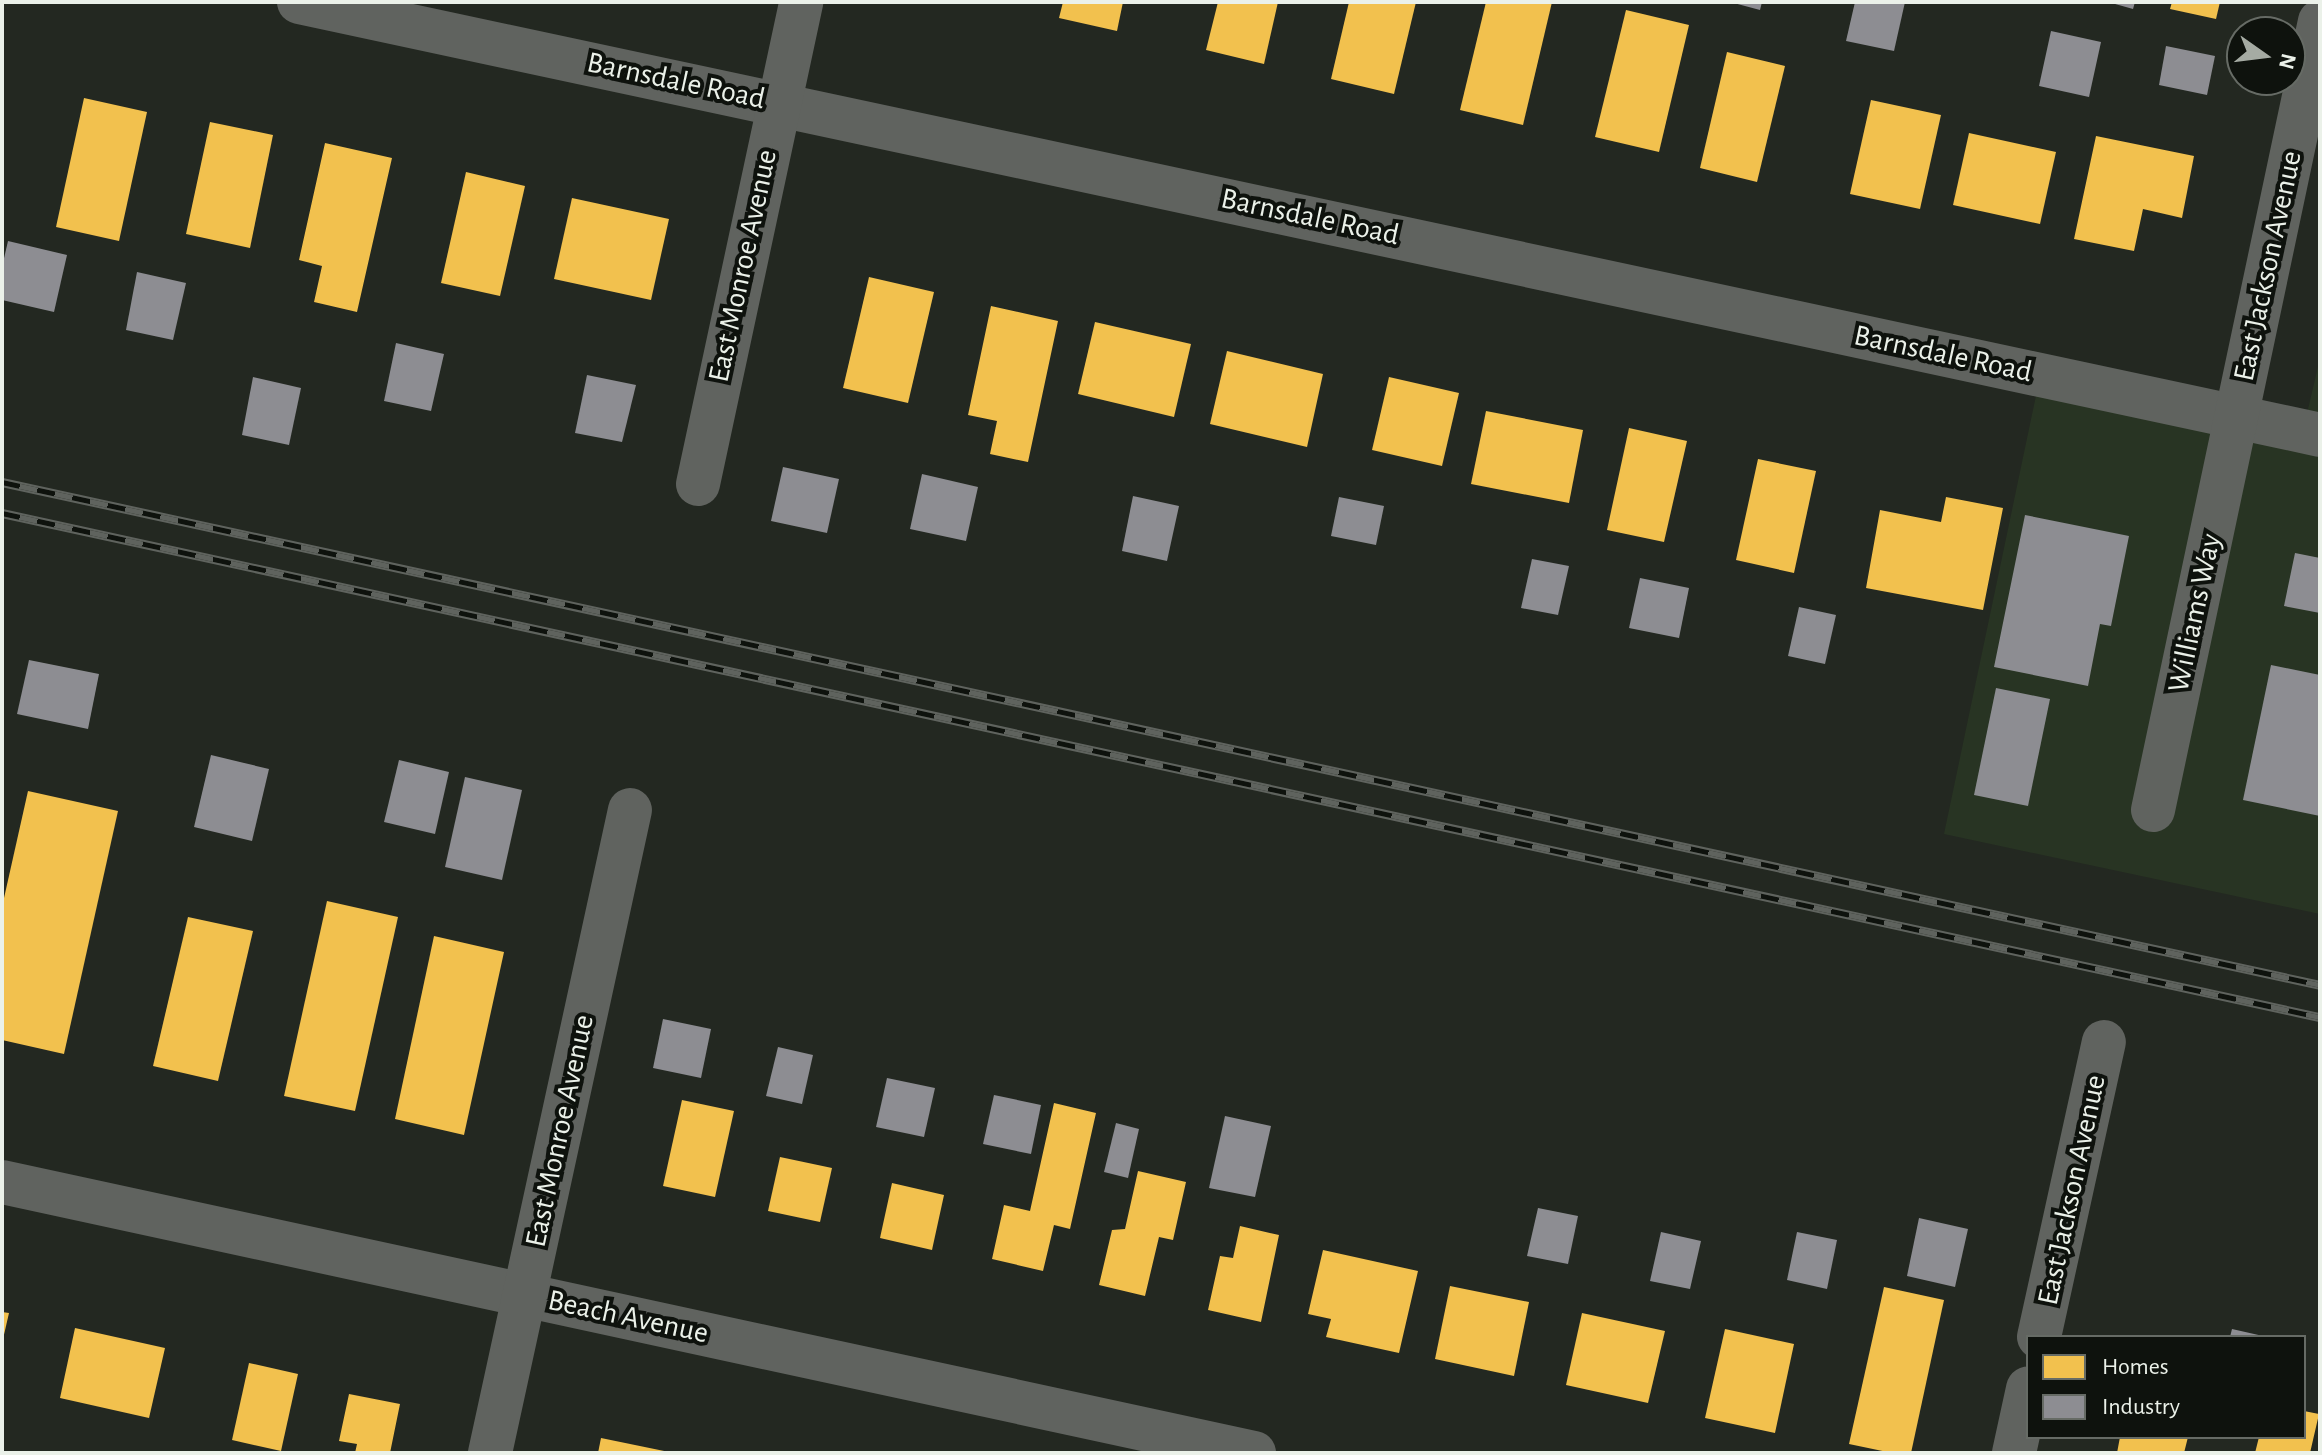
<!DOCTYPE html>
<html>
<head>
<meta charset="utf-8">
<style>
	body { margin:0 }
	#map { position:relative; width:2322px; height:1455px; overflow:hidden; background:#232821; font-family:"Alegreya Sans",sans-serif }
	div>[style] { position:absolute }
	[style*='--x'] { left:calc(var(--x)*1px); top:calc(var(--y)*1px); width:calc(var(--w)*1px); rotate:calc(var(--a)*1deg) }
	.built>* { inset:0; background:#283423 }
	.homes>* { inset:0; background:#f2c14e }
	.industry>* { inset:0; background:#8d8d92 }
	.minor>* { height:44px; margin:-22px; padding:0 22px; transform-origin:22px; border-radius:22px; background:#60635f }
	.rail>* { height:9px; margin-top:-4.5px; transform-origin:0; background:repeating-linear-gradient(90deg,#0e120d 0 18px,#5f635e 0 36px); box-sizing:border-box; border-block:2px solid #5f635e }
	span { translate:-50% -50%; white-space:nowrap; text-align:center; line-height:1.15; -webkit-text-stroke:8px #0e120d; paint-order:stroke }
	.street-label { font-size:30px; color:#ebf1e9 }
	.frame { position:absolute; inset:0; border:4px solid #ebf1e9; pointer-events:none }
	.legend { position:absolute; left:2026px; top:1335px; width:280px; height:104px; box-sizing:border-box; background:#0e120d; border:2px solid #666b65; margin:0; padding:10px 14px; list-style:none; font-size:24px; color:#ebf1e9 }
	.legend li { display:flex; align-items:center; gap:16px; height:40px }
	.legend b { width:40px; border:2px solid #666b65 }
	.north { position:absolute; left:2226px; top:16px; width:80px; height:80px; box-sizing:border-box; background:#0e120d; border:2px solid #666b65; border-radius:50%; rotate:104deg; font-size:22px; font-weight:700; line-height:32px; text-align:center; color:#ebf1e9 }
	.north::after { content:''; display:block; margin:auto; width:28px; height:36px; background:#a5aba3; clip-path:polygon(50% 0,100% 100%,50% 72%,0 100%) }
</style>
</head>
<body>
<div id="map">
	<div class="built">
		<i style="clip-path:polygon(2320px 358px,2320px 914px,1944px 834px,2042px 367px,2305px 422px)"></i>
	</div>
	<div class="homes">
		<i style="clip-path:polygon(1063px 2px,1123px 2px,1117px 31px,1059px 18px)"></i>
		<i style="clip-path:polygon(1218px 2px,1278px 2px,1264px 64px,1206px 50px)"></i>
		<i style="clip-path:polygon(1349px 2px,1416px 2px,1394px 94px,1331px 79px)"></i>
		<i style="clip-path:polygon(1486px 2px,1552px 2px,1523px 125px,1460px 110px)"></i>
		<i style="clip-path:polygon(2172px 2px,2220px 2px,2216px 19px,2170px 9px)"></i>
		<i style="clip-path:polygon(1626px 10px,1689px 25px,1659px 152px,1595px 137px)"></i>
		<i style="clip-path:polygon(1727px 52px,1785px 66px,1757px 182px,1700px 168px)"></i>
		<i style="clip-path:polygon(84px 98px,147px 112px,119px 241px,56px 227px)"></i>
		<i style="clip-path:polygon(1871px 100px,1941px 115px,1920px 209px,1850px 194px)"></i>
		<i style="clip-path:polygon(210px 122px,273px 135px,250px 248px,186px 234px)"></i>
		<i style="clip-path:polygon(1969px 133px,2056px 152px,2040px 224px,1953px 205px)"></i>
		<i style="clip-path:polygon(2096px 136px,2194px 156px,2182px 218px,2143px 209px,2134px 251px,2074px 239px)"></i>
		<i style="clip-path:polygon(325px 143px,392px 158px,357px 312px,314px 302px,322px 266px,299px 260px)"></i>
		<i style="clip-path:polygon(466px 172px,525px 186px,500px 296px,441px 283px)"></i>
		<i style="clip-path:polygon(572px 198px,669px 219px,651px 300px,554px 279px)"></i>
		<i style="clip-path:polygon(869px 277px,934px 292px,908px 403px,843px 388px)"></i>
		<i style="clip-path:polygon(991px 306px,1058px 321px,1028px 462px,990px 454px,997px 421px,968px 415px)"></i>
		<i style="clip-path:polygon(1095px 322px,1191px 344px,1174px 417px,1078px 394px)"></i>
		<i style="clip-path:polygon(1227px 351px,1323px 374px,1307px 447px,1210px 424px)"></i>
		<i style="clip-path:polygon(1389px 377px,1459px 393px,1442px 466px,1372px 450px)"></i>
		<i style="clip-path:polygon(1486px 411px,1583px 430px,1569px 503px,1471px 484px)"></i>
		<i style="clip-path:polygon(1629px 428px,1687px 441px,1664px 542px,1607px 530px)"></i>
		<i style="clip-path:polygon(1758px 459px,1816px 471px,1794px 573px,1736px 560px)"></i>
		<i style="clip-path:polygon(1946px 497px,2003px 508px,1983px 610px,1866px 588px,1880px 510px,1941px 522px)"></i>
		<i style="clip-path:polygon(28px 791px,118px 811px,64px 1054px,2px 1040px,2px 907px)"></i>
		<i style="clip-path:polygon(327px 901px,398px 917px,355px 1111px,284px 1096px)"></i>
		<i style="clip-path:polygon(188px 917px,253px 931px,218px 1081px,153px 1066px)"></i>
		<i style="clip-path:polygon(434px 936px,504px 952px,464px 1135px,395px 1119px)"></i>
		<i style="clip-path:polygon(682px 1100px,734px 1111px,715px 1197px,663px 1186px)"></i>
		<i style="clip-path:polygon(1054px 1103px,1096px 1113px,1070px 1229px,1054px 1225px,1043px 1271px,992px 1259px,1004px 1205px,1030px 1211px)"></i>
		<i style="clip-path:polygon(780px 1157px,832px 1168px,820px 1222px,768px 1211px)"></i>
		<i style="clip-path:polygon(1138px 1171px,1186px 1182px,1173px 1240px,1159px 1237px,1145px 1296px,1099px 1285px,1112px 1230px,1125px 1229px)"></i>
		<i style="clip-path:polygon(892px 1183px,944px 1195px,932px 1250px,880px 1238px)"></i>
		<i style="clip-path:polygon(1240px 1226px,1279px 1235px,1261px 1322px,1208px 1310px,1220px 1256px,1233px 1258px)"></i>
		<i style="clip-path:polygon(1323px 1250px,1418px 1271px,1399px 1353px,1326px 1337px,1331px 1319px,1308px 1314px)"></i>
		<i style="clip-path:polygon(1450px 1286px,1529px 1302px,1514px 1376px,1435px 1359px)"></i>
		<i style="clip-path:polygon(1884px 1287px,1944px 1300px,1911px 1453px,1892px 1453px,1849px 1444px)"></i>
		<i style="clip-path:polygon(2px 1312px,9px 1313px,3px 1339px,2px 1339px)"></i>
		<i style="clip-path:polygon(1582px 1313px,1665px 1331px,1648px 1403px,1566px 1385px)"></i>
		<i style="clip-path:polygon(75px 1328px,165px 1348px,149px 1418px,60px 1398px)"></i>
		<i style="clip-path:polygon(1725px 1329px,1794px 1344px,1775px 1433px,1705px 1418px)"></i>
		<i style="clip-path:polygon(249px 1363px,298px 1374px,281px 1451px,232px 1440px)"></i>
		<i style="clip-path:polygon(349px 1394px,400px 1404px,390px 1453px,355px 1453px,357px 1444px,339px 1441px)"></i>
		<i style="clip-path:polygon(2304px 1411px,2319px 1414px,2310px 1453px,2255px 1453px,2259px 1437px,2304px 1437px)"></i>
		<i style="clip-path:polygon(2120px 1437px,2188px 1437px,2184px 1453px,2117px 1453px)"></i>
		<i style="clip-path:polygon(601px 1438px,669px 1452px,669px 1453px,598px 1453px)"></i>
	</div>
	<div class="industry">
		<i style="clip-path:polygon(1730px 2px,1762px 2px,1760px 10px)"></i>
		<i style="clip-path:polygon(1855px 2px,1905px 2px,1894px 51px,1846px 41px)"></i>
		<i style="clip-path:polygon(2108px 2px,2135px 2px,2133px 9px)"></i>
		<i style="clip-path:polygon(2051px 31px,2101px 42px,2089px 97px,2039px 86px)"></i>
		<i style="clip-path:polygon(2166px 46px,2215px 56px,2207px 95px,2159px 85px)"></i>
		<i style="clip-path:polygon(8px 241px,67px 255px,54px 312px,2px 300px,2px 267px)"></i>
		<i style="clip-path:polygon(137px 272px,186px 283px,173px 340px,126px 330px)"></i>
		<i style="clip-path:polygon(396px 343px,444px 354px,431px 411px,384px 401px)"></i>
		<i style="clip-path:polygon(587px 375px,636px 385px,622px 442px,575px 433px)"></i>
		<i style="clip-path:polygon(253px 377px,301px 388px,289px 445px,242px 435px)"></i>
		<i style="clip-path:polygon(783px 467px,839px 479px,827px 533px,771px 521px)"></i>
		<i style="clip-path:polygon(922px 474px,978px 487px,966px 541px,910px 529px)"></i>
		<i style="clip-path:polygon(1133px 496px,1179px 506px,1167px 561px,1122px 551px)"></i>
		<i style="clip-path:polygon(1339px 497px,1384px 506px,1376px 545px,1331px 536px)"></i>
		<i style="clip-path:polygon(2025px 515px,2129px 536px,2111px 626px,2100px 624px,2088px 686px,1994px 667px)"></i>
		<i style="clip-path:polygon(2295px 553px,2320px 558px,2320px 613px,2284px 606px)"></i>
		<i style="clip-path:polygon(1532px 559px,1569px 566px,1558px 615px,1521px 608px)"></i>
		<i style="clip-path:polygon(1640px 578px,1689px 588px,1679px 638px,1629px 628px)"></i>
		<i style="clip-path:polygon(1799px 607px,1836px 615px,1825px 664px,1788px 656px)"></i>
		<i style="clip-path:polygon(29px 660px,99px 674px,88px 729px,17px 714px)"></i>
		<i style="clip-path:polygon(2271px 665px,2320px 675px,2320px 816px,2243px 800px)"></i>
		<i style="clip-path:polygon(1996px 688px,2050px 699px,2028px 806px,1974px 795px)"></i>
		<i style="clip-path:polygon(211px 755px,269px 769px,252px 841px,194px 827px)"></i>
		<i style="clip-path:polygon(399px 760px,449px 772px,435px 834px,384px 822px)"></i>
		<i style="clip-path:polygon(465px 777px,522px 790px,502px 880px,445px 867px)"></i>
		<i style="clip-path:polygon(663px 1019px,711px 1029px,701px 1078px,653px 1068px)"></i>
		<i style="clip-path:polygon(778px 1047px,813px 1055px,802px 1104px,766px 1096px)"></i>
		<i style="clip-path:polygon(887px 1078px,935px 1088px,924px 1137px,876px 1127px)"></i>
		<i style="clip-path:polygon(994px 1095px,1041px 1105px,1031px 1154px,983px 1144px)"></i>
		<i style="clip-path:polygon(1225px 1116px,1271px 1126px,1255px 1197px,1209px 1188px)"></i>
		<i style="clip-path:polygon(1116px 1123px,1139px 1129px,1128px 1178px,1104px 1172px)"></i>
		<i style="clip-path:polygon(1538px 1208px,1578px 1216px,1568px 1264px,1527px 1256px)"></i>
		<i style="clip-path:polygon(1919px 1218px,1968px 1229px,1955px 1287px,1907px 1276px)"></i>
		<i style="clip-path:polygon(1661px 1232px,1701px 1241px,1690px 1289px,1650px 1281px)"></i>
		<i style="clip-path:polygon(1797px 1232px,1837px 1240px,1827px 1289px,1787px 1280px)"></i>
		<i style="clip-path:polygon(2232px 1329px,2263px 1336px,2263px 1337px,2230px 1337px)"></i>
	</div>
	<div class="minor">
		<i style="--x:299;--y:2;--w:2067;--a:12.09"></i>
		<i style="--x:698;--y:484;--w:493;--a:-77.9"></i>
		<i style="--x:2153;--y:810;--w:806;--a:-78.05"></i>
		<i style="--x:2;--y:1182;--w:1281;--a:12.21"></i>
		<i style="--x:2039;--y:1337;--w:302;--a:-77.6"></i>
		<i style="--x:490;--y:1453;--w:658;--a:-77.72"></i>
		<i style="--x:2014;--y:1453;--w:66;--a:-77.7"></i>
	</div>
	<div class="rail">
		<i style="--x:2;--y:482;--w:2372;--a:12.24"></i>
		<i style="--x:2;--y:513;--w:2372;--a:12.27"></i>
	</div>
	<div class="street-label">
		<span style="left:676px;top:81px;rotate:12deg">Barnsdale Road</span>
		<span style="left:1310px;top:217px;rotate:12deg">Barnsdale Road</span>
		<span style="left:743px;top:266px;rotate:-78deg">East Monroe Avenue</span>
		<span style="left:2268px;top:266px;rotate:-78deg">East Jackson Avenue</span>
		<span style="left:1943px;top:354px;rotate:12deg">Barnsdale Road</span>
		<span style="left:2195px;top:613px;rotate:-78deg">Williams Way</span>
		<span style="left:560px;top:1131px;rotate:-78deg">East Monroe Avenue</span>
		<span style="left:2072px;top:1190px;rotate:-78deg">East Jackson Avenue</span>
		<span style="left:628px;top:1317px;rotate:12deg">Beach Avenue</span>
	</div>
	<div class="frame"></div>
	<ul class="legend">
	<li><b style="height:22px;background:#f2c14e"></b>Homes</li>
	<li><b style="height:22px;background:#8d8d92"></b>Industry</li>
	</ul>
	<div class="north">N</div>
</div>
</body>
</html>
